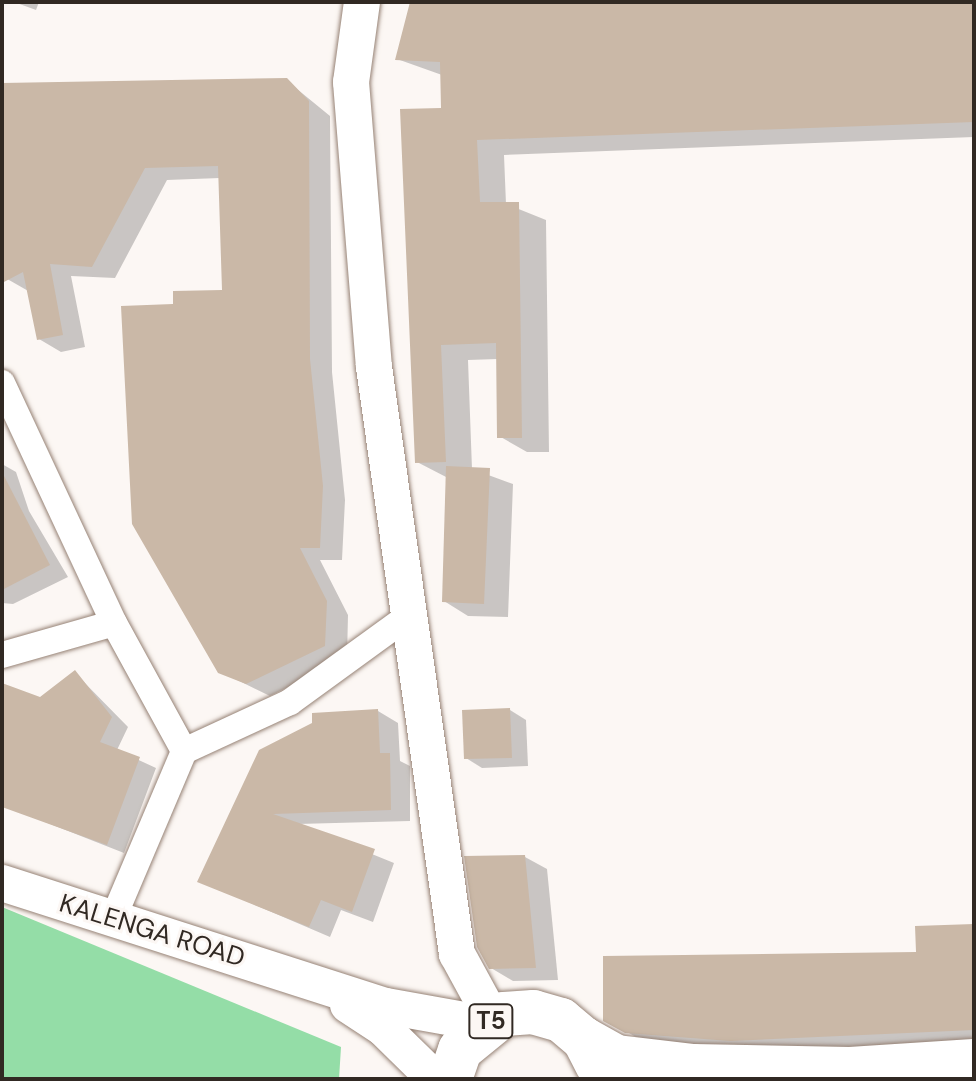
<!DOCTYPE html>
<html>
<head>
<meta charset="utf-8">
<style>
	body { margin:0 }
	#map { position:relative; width:976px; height:1081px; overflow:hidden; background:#fcf7f4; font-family:"DM Sans",sans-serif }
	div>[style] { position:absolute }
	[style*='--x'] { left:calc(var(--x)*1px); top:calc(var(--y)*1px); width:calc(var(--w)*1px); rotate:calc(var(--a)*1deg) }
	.green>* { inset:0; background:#94dda7 }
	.shadow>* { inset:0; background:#0003 }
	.building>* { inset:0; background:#cab8a7 }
	.roads { filter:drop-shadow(0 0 2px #968275) drop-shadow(0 0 2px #968275) }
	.street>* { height:26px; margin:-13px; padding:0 13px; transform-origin:13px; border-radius:13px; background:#fff }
	.secondary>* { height:36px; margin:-18px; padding:0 18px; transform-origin:18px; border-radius:18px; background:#fff }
	.highway>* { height:44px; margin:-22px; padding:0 22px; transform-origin:22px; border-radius:22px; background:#fff }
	span { translate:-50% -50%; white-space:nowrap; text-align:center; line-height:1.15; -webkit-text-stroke:6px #fcf7f4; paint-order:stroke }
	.shield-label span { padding:2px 6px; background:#fcf7f4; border:2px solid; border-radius:6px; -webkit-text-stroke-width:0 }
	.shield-label { font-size:24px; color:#312923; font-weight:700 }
	.street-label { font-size:26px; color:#312923 }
	.frame { position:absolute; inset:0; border:4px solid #312923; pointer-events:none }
</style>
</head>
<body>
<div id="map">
	<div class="green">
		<i style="clip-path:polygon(2px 907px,341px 1047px,339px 1079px,2px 1079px)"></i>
	</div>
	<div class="shadow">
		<i style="clip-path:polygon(14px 2px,39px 2px,36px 10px)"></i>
		<i style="clip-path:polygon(412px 2px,974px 2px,974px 137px,504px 155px,506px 204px,546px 220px,549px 452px,527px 452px,499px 436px,498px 359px,468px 360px,472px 469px,513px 484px,508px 617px,468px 616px,444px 601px,448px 478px,417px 462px,443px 109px,442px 75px,397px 59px)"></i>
		<i style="clip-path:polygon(286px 80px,330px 116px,332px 372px,345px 500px,342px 560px,320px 560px,348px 615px,347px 658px,270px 696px,219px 671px,175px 306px,224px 291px,220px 178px,167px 180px,115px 278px,71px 276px,85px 347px,61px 352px,39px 339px,30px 292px,2px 276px,2px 84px)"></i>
		<i style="clip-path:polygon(2px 464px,16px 472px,29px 511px,68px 577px,13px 604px,2px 603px)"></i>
		<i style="clip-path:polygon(75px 673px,128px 727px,117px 750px,156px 768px,124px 853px,2px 805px,2px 685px,40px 699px)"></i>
		<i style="clip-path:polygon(510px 710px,526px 720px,528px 766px,482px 768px,466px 758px)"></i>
		<i style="clip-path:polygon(378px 711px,398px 723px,400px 761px,410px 766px,410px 821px,298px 824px,394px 863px,373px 922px,341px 910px,330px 937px,199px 881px)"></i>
		<i style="clip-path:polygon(525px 857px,547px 869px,558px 980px,513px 981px,491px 968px)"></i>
		<i style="clip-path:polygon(974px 926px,974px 1049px,653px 1047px,605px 1019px,918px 954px)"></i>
	</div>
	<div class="building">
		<i style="clip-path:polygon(410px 2px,974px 2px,974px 122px,477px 140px,480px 202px,519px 202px,522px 438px,497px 438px,496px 343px,441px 345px,446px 462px,415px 463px,400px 109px,441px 108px,440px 62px,395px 60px)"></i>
		<i style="clip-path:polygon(287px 78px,309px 101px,310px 359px,323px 486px,320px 548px,300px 548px,327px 601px,325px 646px,246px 684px,218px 673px,132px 524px,121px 306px,173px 304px,173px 291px,222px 290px,218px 166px,145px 168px,92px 267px,50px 264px,63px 335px,37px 340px,23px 272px,2px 283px,2px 83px)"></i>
		<i style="clip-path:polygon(446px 466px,490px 468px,484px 604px,442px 602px)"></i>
		<i style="clip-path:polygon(2px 472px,50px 565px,2px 590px)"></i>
		<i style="clip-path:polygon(75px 670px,112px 717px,100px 742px,140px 757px,107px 845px,2px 807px,2px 683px,40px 697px)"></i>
		<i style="clip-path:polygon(510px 708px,512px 758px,464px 759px,462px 710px)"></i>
		<i style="clip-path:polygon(378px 709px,380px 753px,390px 753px,391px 810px,273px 814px,375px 849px,352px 912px,321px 900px,309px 927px,197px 882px,259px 750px,312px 723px,312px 713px)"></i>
		<i style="clip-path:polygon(525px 855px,536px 968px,489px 969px,477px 947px,464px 856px)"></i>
		<i style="clip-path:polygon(974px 924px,974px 1030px,730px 1041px,625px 1033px,603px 1021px,603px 956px,916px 952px,915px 926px)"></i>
	</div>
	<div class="roads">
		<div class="street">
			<i style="--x:2;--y:383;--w:265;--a:65"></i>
			<i style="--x:114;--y:623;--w:146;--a:61.3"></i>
			<i style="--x:2;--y:655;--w:116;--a:-15.9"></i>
			<i style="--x:112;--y:921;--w:185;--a:-67"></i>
			<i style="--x:184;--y:751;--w:117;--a:-24.8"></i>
			<i style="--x:290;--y:702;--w:150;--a:-36"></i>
		</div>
		<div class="secondary">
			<i style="--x:362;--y:2;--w:81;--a:97.8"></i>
			<i style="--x:351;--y:82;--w:286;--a:85.4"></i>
			<i style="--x:374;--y:367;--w:593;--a:81.95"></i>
			<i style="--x:457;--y:954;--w:75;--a:61.4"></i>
			<i style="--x:2;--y:883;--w:403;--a:17.8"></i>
			<i style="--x:386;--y:1006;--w:102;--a:10.2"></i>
			<i style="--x:348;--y:1005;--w:42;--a:33.3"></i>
			<i style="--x:383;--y:1028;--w:73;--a:44.4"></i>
		</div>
		<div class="highway">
			<i style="--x:584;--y:1039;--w:38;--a:29"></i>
			<i style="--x:617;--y:1057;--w:77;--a:6.8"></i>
			<i style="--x:693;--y:1066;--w:157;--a:1.1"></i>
			<i style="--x:850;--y:1069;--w:124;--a:-3.7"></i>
			<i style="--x:450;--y:1079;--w:31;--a:-71"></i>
			<i style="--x:460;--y:1050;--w:57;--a:-39.3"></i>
			<i style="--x:504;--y:1014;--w:29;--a:-4"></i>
			<i style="--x:533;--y:1012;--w:29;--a:16"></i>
			<i style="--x:561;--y:1020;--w:30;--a:40"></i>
			<i style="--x:584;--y:1039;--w:29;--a:63"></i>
		</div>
	</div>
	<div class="shield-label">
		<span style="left:491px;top:1021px">T5</span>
	</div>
	<div class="street-label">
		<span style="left:152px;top:931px;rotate:17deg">KALENGA ROAD</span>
	</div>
	<div class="frame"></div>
</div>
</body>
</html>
